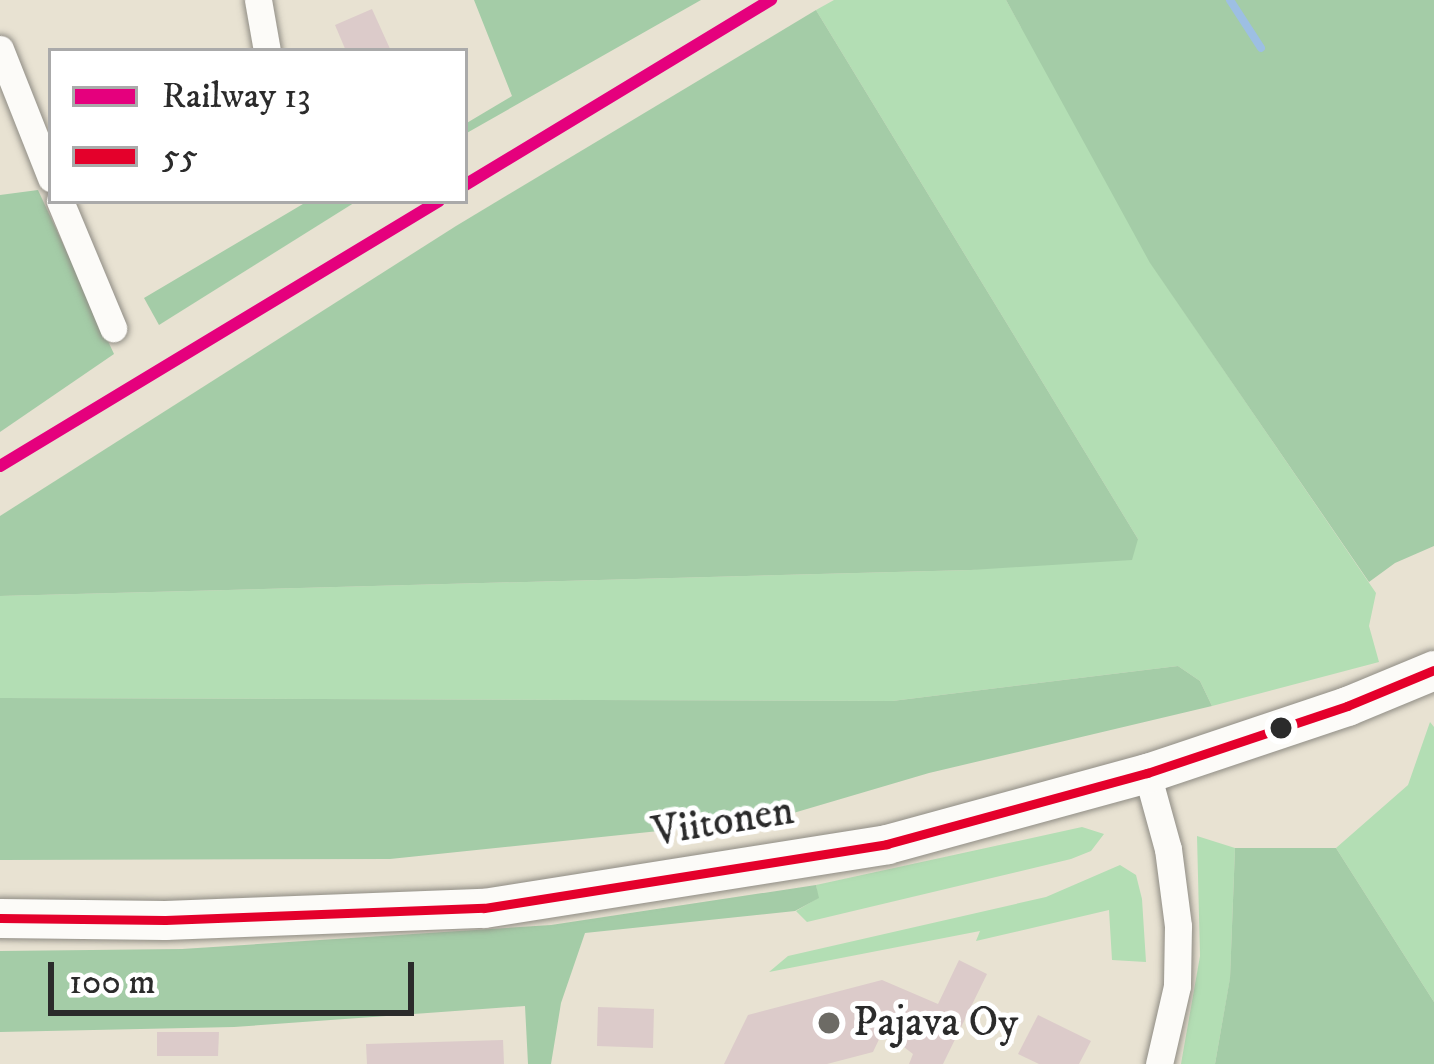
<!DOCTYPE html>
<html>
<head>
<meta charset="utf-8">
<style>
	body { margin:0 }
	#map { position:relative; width:1434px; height:1064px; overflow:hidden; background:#e8e2d2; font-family:"IM FELL DW Pica",serif }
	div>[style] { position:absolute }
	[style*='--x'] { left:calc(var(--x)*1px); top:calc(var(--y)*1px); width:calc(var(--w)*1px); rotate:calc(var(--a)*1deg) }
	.green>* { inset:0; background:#b3deb4 }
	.forest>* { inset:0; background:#a4cca7 }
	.stream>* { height:8px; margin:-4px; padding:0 4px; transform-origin:4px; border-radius:4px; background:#9dbfe3 }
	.building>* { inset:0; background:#dccbca }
	.roads { filter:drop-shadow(0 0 3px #8f8c84) drop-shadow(0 0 3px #8f8c84) }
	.minor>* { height:27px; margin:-13.5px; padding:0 13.5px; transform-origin:13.5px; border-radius:13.5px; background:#fcfbf8 }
	.highway>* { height:39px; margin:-19.5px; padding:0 19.5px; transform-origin:19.5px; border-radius:19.5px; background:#fcfbf8 }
	.bus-1>* { height:9px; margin:-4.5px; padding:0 4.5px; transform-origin:4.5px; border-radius:4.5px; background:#e4002b }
	.rail-1>* { height:12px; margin:-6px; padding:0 6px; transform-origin:6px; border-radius:6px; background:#e5007d }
	.dots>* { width:33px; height:33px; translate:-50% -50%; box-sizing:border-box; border:6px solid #fff; border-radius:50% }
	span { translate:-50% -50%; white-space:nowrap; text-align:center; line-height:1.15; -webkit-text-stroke:10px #fff; paint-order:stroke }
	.street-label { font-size:42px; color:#2b2b2b }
	.poi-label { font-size:42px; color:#2b2b2b }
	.left { translate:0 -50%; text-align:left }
	.legend { position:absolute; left:48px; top:48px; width:420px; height:156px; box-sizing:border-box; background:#fff; border:3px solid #aaa; margin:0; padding:15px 21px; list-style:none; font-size:36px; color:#2b2b2b }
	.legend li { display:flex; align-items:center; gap:24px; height:60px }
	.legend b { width:60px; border:3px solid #aaa }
	.scale { position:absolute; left:48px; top:962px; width:366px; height:54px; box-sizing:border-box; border:6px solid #2b2b2b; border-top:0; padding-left:15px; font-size:36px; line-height:42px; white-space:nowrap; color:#2b2b2b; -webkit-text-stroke:9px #fff; paint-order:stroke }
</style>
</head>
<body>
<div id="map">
	<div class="green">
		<i style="clip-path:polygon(834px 0,1006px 0,1021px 27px,1434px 0,1150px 262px,1376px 593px,1369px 626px,1379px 662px,1212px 706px,1200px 681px,1178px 666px,892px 701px,0 698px,0 596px,971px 570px,1138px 539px,816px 10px)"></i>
		<i style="clip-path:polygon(1430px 722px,1434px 727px,1434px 1002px,1336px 848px,1408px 785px)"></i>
		<i style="clip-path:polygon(1082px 827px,1104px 834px,1091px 851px,1071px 859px,807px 922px,796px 911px,818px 898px,816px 885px)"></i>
		<i style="clip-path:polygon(1197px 836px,1235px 848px,1230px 979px,1215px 1064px,1181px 1064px,1200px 956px)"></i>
		<i style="clip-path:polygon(1120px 865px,1136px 875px,1142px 899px,1146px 962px,1112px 960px,1109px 910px,976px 941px,980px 931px,769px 972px,788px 956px,1046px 897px)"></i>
	</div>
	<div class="forest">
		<i style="clip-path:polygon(474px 0,701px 0,465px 134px,465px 124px,512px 96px)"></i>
		<i style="clip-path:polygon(1006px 0,1434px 0,1434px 546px,1395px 563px,1369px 582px,1150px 263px)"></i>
		<i style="clip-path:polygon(816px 10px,1138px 539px,1132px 560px,971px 570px,0 596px,0 516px,456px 226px)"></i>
		<i style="clip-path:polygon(38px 190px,114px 354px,0 432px,0 195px)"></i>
		<i style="clip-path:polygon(308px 201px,357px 201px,159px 325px,144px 298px)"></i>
		<i style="clip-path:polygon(1178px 666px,1200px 681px,1212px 706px,929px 773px,773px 819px,390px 859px,0 860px,0 698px,892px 701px)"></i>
		<i style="clip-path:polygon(1235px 848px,1336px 848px,1434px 1002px,1434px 1064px,1215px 1064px,1230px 978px)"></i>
		<i style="clip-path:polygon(816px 885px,819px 898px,795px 911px,585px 933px,561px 1003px,551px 1064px,528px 1064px,525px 1006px,234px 1027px,0 1032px,0 951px,182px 949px,551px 925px)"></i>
	</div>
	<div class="stream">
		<i style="--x:1230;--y:0;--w:57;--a:57.1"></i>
	</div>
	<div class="building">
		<i style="clip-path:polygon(372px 9px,391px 51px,346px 51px,335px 25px)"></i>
		<i style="clip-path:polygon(959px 960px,987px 974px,943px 1064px,909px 1064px,913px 1054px,883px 1031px,873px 1052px,827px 1064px,724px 1064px,748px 1015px,882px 980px,938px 1004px)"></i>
		<i style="clip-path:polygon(598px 1007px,654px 1009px,653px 1048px,597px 1046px)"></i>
		<i style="clip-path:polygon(1038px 1015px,1091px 1041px,1079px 1064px,1039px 1064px,1018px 1054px)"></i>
		<i style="clip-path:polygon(157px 1032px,219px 1032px,218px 1056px,157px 1056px)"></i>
		<i style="clip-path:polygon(503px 1040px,504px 1064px,367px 1064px,366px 1044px)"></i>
	</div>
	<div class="roads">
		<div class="minor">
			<i style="--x:258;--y:0;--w:52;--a:80"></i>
			<i style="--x:0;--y:49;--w:139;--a:68.4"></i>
			<i style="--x:60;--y:201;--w:138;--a:67.3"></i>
			<i style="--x:1147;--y:773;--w:79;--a:74.6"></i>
			<i style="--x:1168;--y:849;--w:78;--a:82.6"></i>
			<i style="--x:1178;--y:926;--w:60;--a:91"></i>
			<i style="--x:1177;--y:986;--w:80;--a:103"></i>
		</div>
		<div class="highway">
			<i style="--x:0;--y:918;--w:165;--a:0.7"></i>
			<i style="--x:165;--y:920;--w:319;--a:-2.2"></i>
			<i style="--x:484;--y:908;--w:408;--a:-9"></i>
			<i style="--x:887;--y:844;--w:270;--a:-15.3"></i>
			<i style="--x:1147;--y:773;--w:211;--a:-18.5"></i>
			<i style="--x:1347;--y:706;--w:94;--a:-22.5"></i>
		</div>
	</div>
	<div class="bus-1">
		<i style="--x:0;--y:918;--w:165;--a:0.7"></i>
		<i style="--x:165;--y:920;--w:319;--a:-2.2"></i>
		<i style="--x:484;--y:908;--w:408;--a:-9"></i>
		<i style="--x:887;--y:844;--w:270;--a:-15.3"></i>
		<i style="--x:1147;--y:773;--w:211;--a:-18.5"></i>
		<i style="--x:1347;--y:706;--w:94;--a:-22.5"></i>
	</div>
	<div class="rail-1">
		<i style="--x:465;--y:185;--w:358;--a:-31.2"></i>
		<i style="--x:0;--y:466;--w:513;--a:-31.12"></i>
	</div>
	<div class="dots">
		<i style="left:1281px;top:728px;background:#2b2b2b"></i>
		<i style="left:829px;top:1023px;background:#6d6b65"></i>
	</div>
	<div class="street-label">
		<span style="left:723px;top:822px;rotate:-9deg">Viitonen</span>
	</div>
	<div class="poi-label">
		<span class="left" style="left:853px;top:1023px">Pajava Oy</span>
	</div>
	<ul class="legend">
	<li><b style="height:15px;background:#e5007d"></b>Railway 13</li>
	<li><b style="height:15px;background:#e4002b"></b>55</li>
	</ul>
	<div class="scale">100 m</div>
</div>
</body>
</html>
